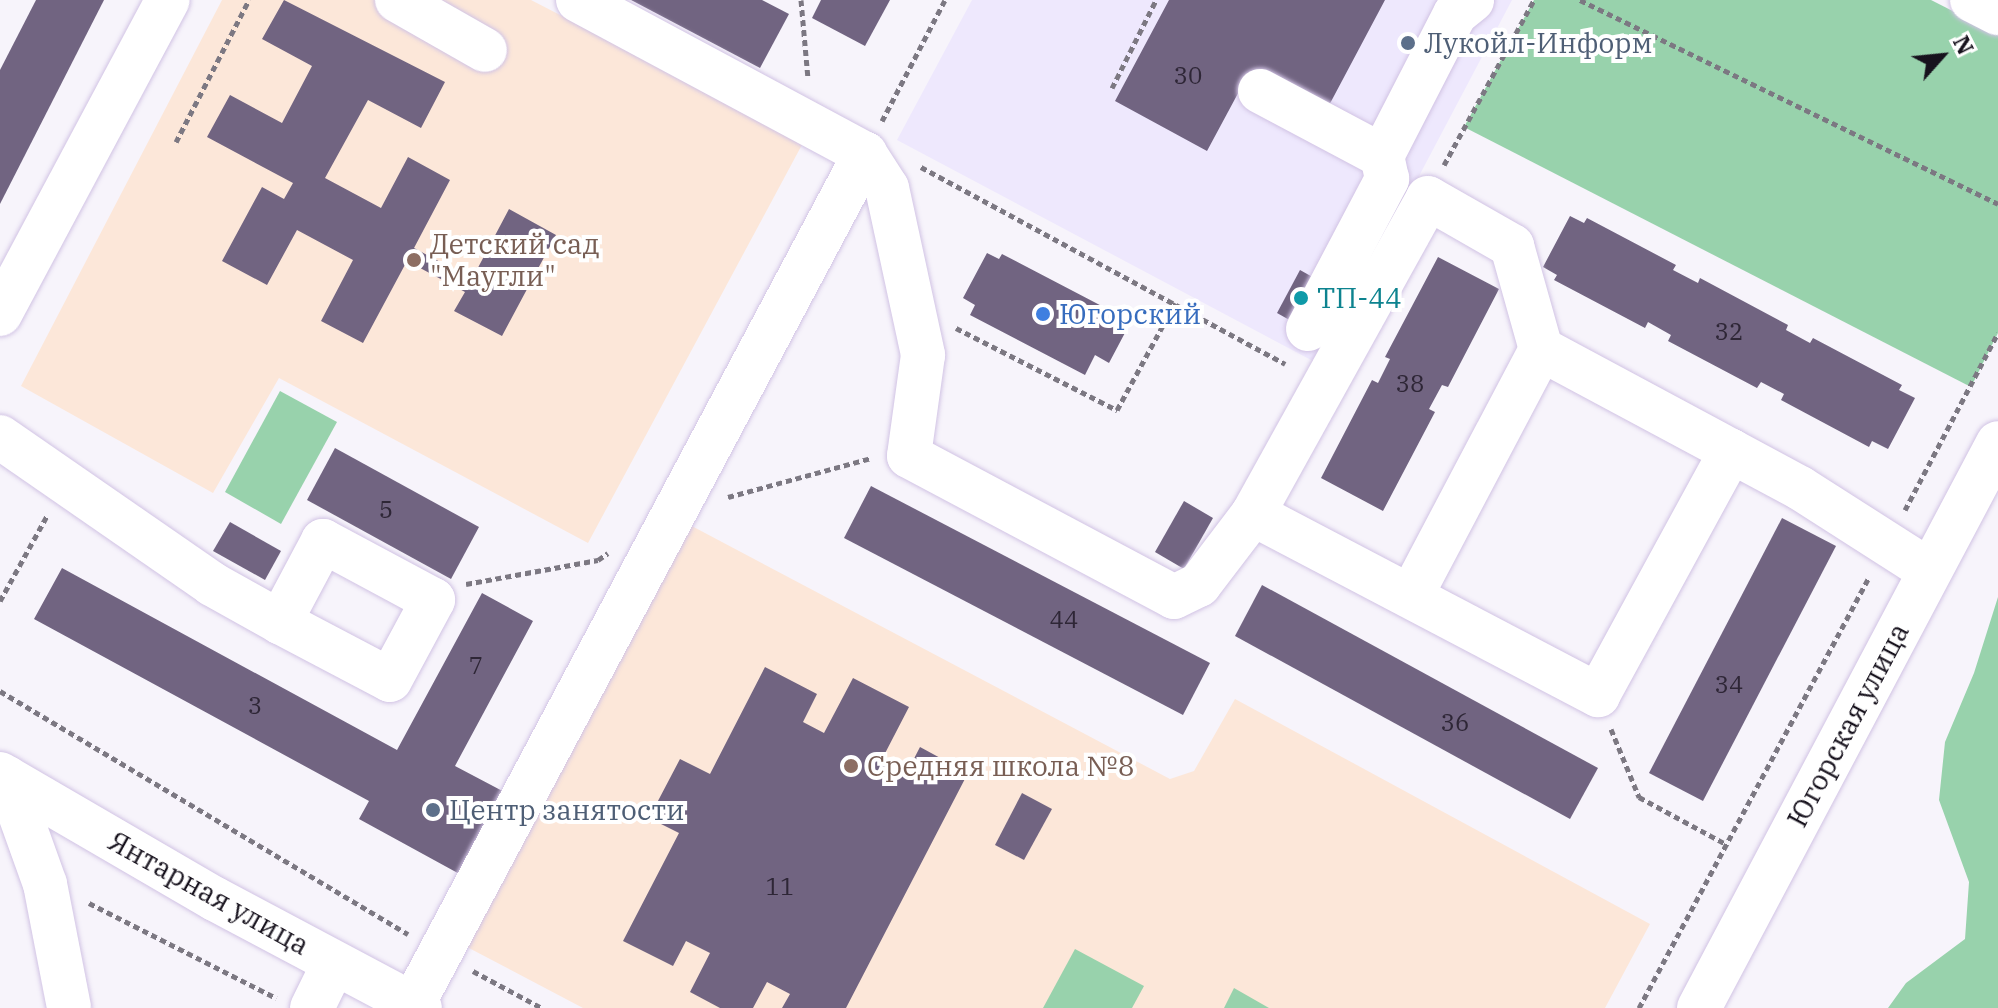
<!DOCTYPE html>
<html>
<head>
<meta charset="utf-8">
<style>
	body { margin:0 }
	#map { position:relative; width:1998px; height:1008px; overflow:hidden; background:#f7f4fb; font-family:"IBM Plex Serif",serif }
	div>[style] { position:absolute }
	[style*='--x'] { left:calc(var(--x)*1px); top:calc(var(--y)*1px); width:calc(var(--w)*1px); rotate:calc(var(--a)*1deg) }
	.commercial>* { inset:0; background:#eee8fd }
	.education>* { inset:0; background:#fce7d9 }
	.green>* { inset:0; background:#98d2ac }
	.building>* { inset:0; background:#716481 }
	.path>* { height:5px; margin-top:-2.5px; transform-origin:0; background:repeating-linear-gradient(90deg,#7c7882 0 6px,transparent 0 10px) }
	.roads { filter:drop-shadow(0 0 2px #d1c3e4) drop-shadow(0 0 2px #d1c3e4) }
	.minor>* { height:44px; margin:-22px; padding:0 22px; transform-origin:22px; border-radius:22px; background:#fff }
	.dots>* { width:22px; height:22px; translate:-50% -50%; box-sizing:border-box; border:4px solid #fff; border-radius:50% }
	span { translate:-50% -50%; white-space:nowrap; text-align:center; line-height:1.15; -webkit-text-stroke:8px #fff; paint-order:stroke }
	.number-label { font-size:24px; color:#2e2636 }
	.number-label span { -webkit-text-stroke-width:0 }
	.service-label { font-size:28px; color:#4e5e75 }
	.left { translate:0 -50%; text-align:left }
	.education-label { font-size:28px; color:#785e54 }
	.culture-label { font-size:28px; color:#0d838f }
	.shop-label { font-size:28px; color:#366cbe }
	.street-label { font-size:28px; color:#17121d }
	.north { position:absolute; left:1902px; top:16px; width:80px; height:80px; -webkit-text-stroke:6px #fff; paint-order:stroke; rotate:63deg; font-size:22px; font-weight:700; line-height:32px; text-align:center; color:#17121d }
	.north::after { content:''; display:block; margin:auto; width:28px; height:36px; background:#17121d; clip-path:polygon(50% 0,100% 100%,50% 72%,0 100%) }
</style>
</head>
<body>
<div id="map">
	<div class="commercial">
		<i style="clip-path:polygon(972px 0,1512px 0,1381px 248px,1372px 253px,1313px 361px,897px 140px)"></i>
	</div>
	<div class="education">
		<i style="clip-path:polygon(222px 0,531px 0,804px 141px,588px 543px,279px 378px,213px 493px,21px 386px)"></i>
		<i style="clip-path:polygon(688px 524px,1170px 779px,1194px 771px,1235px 699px,1650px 924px,1605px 1008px,583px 1008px,467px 947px)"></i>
	</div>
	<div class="green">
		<i style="clip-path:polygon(1534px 0,1931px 0,1998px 34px,1998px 333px,1971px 387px,1464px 127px)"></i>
		<i style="clip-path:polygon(280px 391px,337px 422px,281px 524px,225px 492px)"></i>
		<i style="clip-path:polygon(1998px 597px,1998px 1008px,1888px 1008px,1906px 983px,1965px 939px,1969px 882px,1939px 800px,1945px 742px,1974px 673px)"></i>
		<i style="clip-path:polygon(1075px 949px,1144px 986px,1132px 1008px,1043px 1008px)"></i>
		<i style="clip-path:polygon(1234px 988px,1269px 1008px,1224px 1008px)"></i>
	</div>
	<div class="building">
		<i style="clip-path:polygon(36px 0,104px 0,0 204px,0 70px)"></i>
		<i style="clip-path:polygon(284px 0,445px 82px,421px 128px,368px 100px,325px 178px,381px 208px,408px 157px,450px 180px,414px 248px,472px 279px,509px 209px,556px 235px,502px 336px,454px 311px,465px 292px,407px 261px,363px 343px,321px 321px,353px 260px,297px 230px,267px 285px,222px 261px,262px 187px,284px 199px,293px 183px,207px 137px,230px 95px,282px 123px,312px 66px,262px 39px)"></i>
		<i style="clip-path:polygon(631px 0,762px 0,789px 14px,760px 68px)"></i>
		<i style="clip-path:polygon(821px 0,890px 0,865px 46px,812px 18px)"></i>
		<i style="clip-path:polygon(1169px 0,1385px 0,1326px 111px,1250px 71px,1207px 151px,1115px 101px)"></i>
		<i style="clip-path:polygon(1570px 216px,1584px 223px,1587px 218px,1676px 265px,1673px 270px,1698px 283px,1700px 278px,1788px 325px,1786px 330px,1810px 343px,1813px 338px,1902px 385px,1899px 390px,1915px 398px,1888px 449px,1872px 441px,1869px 447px,1781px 400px,1784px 394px,1761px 382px,1757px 388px,1668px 341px,1671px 335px,1648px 322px,1645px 328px,1554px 280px,1557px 275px,1543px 267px)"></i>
		<i style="clip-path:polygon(987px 253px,999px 259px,1002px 254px,1117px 314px,1113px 321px,1127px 329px,1109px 363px,1095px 355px,1085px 375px,970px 315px,975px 305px,963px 298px)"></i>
		<i style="clip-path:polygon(1438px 257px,1499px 289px,1448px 387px,1442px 385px,1429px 409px,1435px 412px,1383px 511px,1321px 478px,1372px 380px,1378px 383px,1390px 359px,1385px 357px)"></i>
		<i style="clip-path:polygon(1300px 270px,1325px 284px,1302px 327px,1277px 313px)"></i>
		<i style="clip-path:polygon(335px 448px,479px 527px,451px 579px,307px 500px)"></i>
		<i style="clip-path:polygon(871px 486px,1210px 663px,1183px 715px,844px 538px)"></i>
		<i style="clip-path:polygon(1184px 501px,1213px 518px,1184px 569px,1155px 552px)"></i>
		<i style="clip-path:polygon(1782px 518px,1836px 546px,1703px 801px,1649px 773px)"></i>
		<i style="clip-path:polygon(230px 522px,281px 551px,265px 580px,213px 551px)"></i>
		<i style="clip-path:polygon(62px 568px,397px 750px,482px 593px,533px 621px,455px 766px,510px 795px,465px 877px,359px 819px,369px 801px,34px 619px)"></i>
		<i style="clip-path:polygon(1262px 585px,1598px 768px,1570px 819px,1235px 636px)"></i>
		<i style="clip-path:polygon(765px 667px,817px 694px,803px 722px,824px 733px,853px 678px,909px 707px,880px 763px,905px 776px,920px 747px,968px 773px,846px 1008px,782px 1008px,790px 994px,767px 982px,753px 1008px,720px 1008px,690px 992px,710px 953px,686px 941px,673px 966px,623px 941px,679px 833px,649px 818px,680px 759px,710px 774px)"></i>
		<i style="clip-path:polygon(1022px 793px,1052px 809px,1024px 860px,995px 845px)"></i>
	</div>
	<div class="path">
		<i style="--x:801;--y:0;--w:79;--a:84.9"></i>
		<i style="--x:1580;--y:0;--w:465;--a:26"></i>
		<i style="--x:1112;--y:88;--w:98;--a:-63.4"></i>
		<i style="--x:882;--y:121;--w:136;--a:-62.5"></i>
		<i style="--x:176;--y:142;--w:160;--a:-62.8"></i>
		<i style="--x:1444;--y:165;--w:188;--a:-61.4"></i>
		<i style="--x:921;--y:167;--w:414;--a:28.4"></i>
		<i style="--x:956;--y:328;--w:181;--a:27"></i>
		<i style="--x:1117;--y:410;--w:122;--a:-61.5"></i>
		<i style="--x:728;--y:497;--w:149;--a:-15.2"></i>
		<i style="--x:1905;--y:510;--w:200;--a:-62.3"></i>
		<i style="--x:466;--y:584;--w:134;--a:-10.3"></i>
		<i style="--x:598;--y:560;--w:12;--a:-35"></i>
		<i style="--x:0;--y:601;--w:99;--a:-61.1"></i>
		<i style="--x:0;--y:691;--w:475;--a:30.8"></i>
		<i style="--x:1611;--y:729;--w:74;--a:67.6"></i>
		<i style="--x:1639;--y:797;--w:99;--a:28.4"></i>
		<i style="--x:89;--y:903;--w:210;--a:26.9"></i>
		<i style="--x:473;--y:971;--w:78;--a:28.2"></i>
		<i style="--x:1639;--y:1008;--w:488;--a:-61.9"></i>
	</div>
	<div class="roads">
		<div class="minor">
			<i style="--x:397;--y:0;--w:101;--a:29.6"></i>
			<i style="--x:578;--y:0;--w:326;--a:28.2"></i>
			<i style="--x:865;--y:154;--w:40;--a:57.1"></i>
			<i style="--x:887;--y:188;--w:171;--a:77.8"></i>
			<i style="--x:923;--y:355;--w:102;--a:97.9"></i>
			<i style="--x:909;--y:456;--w:300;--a:28"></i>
			<i style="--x:1174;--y:597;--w:28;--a:-26"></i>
			<i style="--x:1199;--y:585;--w:89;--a:-52.7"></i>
			<i style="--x:1253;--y:514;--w:361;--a:-61"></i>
			<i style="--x:1428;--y:198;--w:97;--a:29.7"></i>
			<i style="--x:1512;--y:246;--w:107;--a:74.3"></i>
			<i style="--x:1972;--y:0;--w:29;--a:27"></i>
			<i style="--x:1260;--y:91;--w:138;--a:28"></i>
			<i style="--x:1382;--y:156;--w:160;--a:-62.8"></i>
			<i style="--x:1455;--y:14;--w:22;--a:-39"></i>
			<i style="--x:0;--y:314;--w:356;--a:-61.9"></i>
			<i style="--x:1308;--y:329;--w:170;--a:-62.2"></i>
			<i style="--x:1387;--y:179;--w:24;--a:-102"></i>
			<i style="--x:0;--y:437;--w:258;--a:34.7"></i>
			<i style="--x:212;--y:584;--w:78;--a:29.2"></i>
			<i style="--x:280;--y:622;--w:124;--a:27.8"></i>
			<i style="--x:390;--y:680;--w:91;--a:-61.7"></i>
			<i style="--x:433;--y:600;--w:125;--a:-151.8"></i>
			<i style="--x:323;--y:541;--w:92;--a:118"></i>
			<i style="--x:1253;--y:514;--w:390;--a:27.7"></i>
			<i style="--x:1598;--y:695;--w:278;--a:-61.4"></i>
			<i style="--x:1731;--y:451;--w:78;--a:28.2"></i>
			<i style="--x:1800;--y:488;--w:154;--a:32.6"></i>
			<i style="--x:1411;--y:596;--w:279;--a:-62.2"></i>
			<i style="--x:1541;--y:349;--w:216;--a:28.2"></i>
			<i style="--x:0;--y:774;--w:249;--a:30.2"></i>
			<i style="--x:215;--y:899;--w:232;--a:28"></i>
			<i style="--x:7;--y:778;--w:113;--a:70.3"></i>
			<i style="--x:45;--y:884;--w:126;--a:79"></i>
			<i style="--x:413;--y:1004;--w:963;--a:-62"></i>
			<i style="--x:312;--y:1008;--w:50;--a:-63.9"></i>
			<i style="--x:1699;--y:1008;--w:639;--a:-62.11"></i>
		</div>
	</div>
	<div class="dots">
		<i style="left:1408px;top:43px;background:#5c6f8a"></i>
		<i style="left:414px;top:260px;background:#8d6e63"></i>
		<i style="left:1301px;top:298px;background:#0f9aa8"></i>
		<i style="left:1043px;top:314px;background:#3f7fe0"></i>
		<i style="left:851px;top:766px;background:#8d6e63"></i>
		<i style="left:433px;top:810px;background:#5c6f8a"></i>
	</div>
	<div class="number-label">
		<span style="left:1188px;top:76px">30</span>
		<span style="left:1729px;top:332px">32</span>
		<span style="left:1410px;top:384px">38</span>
		<span style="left:386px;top:510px">5</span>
		<span style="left:1064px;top:620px">44</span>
		<span style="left:476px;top:666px">7</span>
		<span style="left:1729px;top:685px">34</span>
		<span style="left:255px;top:706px">3</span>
		<span style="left:1455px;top:723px">36</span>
		<span style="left:780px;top:887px">11</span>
	</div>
	<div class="service-label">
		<span class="left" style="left:1424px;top:43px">Лукойл-Информ</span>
		<span class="left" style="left:449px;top:810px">Центр занятости</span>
	</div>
	<div class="education-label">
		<span class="left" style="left:430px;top:260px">Детский сад<br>"Маугли"</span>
		<span class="left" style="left:867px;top:766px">Средняя школа №8</span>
	</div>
	<div class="culture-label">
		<span class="left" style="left:1317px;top:298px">ТП-44</span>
	</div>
	<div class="shop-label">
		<span class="left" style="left:1059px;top:314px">Югорский</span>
	</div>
	<div class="street-label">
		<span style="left:1848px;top:725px;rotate:-62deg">Югорская улица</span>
		<span style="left:209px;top:893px;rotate:29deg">Янтарная улица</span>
	</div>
	<div class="north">N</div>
</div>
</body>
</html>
